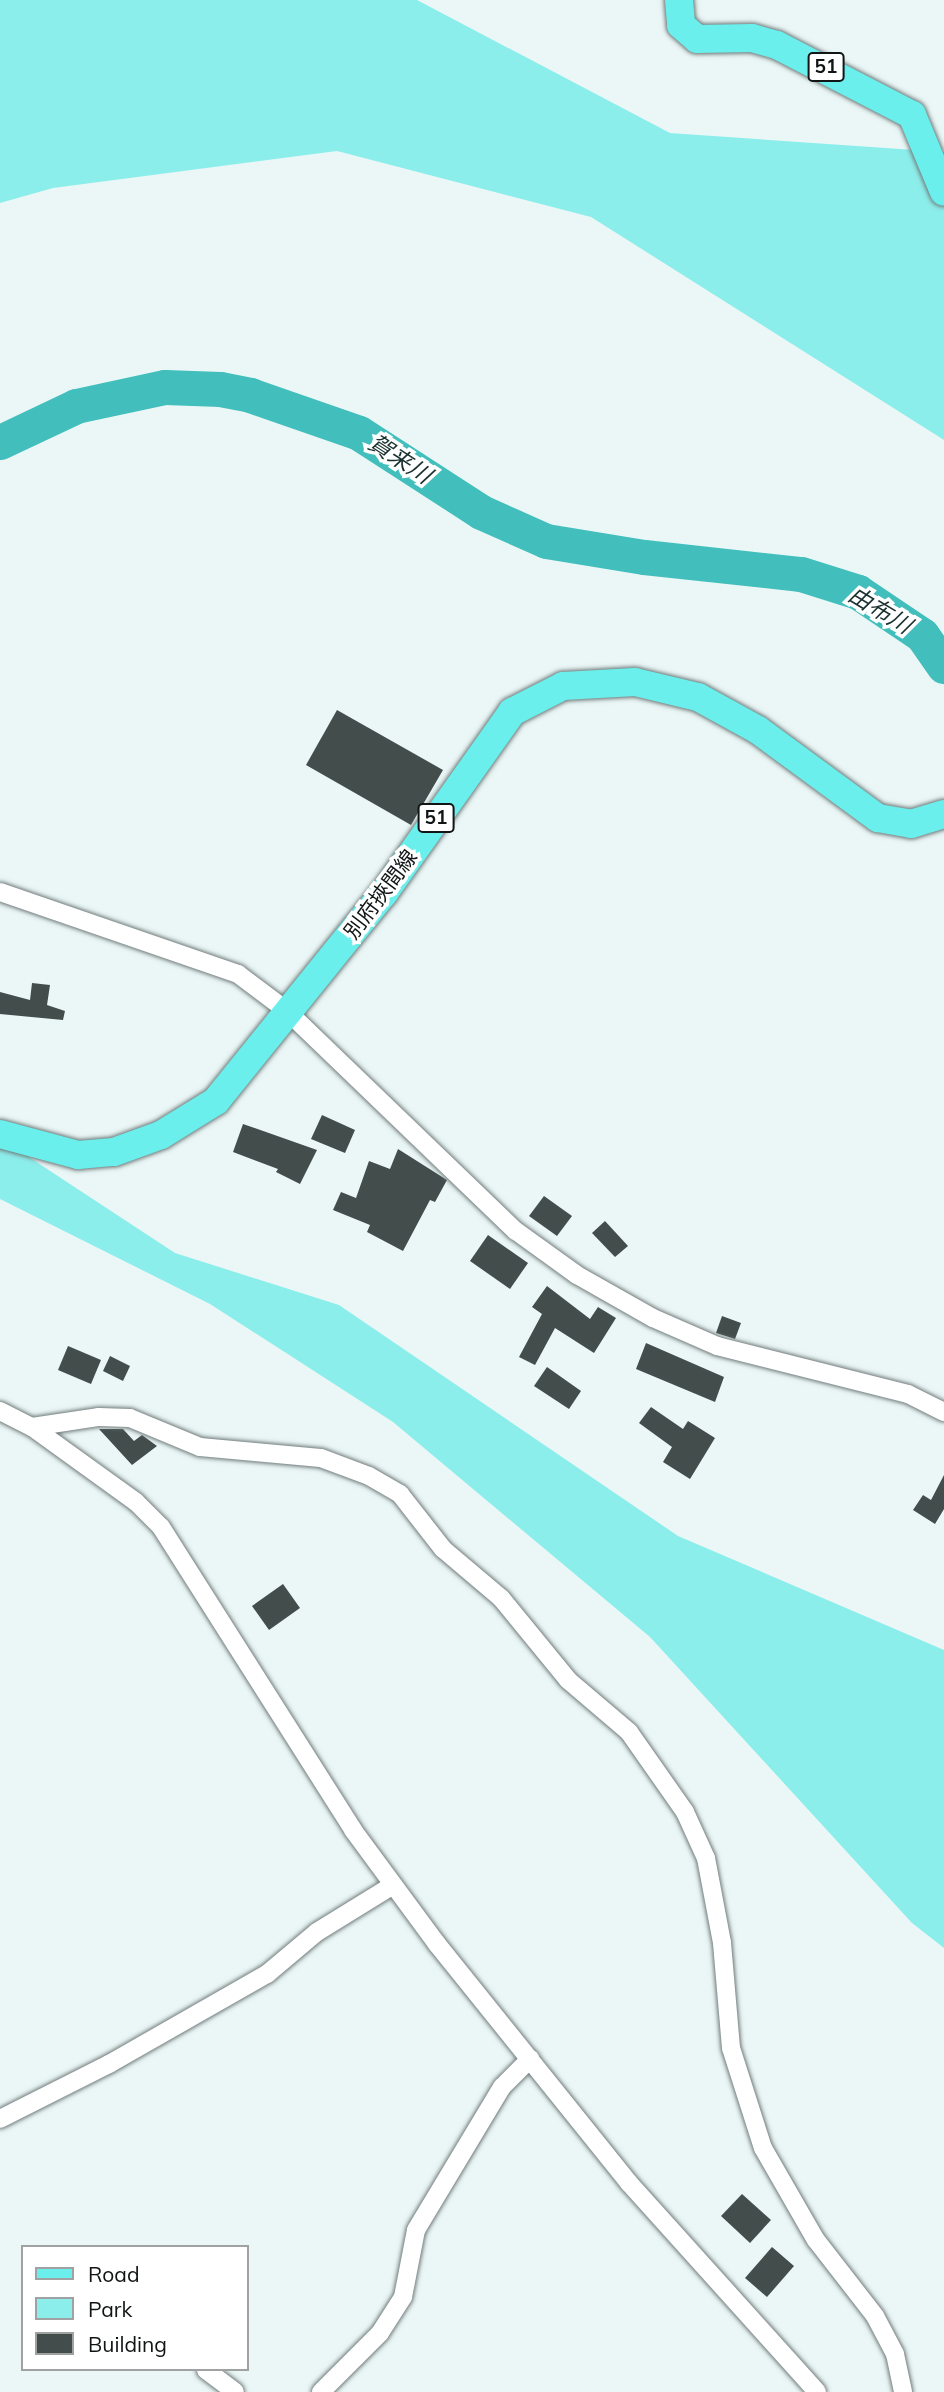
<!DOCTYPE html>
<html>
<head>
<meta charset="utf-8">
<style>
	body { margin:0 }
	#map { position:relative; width:944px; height:2392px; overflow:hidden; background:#ebf7f7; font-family:Mulish,"Noto Sans JP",sans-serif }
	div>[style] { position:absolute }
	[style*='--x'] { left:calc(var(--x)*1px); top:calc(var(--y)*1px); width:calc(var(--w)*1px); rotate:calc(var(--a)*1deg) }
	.green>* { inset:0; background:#8ceeeb }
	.river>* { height:35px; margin:-17.5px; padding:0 17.5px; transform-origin:17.5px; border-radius:17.5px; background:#42bfbc }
	.building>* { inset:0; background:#424d4c }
	.roads { filter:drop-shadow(0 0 2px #717c7b) drop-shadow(0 0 2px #717c7b) }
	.street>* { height:18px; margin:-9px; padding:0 9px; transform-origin:9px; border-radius:9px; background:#fff }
	.primary>* { height:28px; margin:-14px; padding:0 14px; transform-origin:14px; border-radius:14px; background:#6aefed }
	span { translate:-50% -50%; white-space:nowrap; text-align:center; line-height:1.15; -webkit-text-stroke:7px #fff; paint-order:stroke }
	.shield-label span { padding:2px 5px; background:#fff; border:2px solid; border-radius:5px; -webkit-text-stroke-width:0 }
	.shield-label { font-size:19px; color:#111515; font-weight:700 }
	.street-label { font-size:21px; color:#111515 }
	.water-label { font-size:23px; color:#1a302f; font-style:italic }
	.legend { position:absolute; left:21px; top:2245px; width:228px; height:126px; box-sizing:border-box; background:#fff; border:2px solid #a0a1a1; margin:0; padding:9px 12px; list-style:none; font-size:21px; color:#111515 }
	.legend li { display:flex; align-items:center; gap:14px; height:35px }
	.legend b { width:35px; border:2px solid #a0a1a1 }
</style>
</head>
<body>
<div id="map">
	<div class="green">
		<i style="clip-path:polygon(0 0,417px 0,670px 133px,944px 152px,944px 440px,591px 217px,337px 151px,53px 188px,0 203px)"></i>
		<i style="clip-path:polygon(0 1138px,175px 1253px,339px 1305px,678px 1536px,944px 1650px,944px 1948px,912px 1923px,650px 1637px,393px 1422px,210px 1304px,0 1199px)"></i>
	</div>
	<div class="river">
		<i style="--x:0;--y:442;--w:84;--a:-25.3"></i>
		<i style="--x:76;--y:406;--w:91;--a:-12.1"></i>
		<i style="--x:165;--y:387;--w:55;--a:2.1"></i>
		<i style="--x:220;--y:389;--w:31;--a:11"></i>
		<i style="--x:250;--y:395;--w:115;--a:19.2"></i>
		<i style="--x:359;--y:433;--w:145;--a:32.9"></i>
		<i style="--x:481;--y:512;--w:71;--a:24"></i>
		<i style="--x:546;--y:541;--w:99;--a:9.3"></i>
		<i style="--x:644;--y:557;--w:158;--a:6.2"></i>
		<i style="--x:801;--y:574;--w:60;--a:17.5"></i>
		<i style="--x:858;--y:592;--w:77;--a:33.9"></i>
		<i style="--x:922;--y:635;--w:38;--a:55"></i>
	</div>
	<div class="building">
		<i style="clip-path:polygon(337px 710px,443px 770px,411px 825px,306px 765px)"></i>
		<i style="clip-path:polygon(32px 983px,50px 985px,47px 1005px,65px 1011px,63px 1020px,0 1014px,0 992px,30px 1000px)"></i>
		<i style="clip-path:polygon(322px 1115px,355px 1130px,345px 1153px,311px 1139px)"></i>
		<i style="clip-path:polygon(243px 1124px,317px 1150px,300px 1184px,276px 1172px,278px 1169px,233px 1152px)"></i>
		<i style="clip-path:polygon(398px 1149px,447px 1180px,435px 1202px,430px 1200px,403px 1251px,367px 1232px,370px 1225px,333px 1210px,341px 1192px,356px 1198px,369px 1161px,390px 1169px)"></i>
		<i style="clip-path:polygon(544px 1196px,572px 1216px,557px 1236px,529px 1216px)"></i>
		<i style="clip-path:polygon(605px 1221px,628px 1246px,615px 1257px,592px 1233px)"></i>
		<i style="clip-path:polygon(488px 1235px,528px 1263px,510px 1289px,470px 1261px)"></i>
		<i style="clip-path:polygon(547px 1286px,590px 1319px,598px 1307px,616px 1318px,594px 1353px,555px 1328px,535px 1365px,519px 1357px,542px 1314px,532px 1307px)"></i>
		<i style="clip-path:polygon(722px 1316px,741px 1323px,735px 1339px,716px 1333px)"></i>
		<i style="clip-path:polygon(646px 1343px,724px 1377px,715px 1402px,636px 1369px)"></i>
		<i style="clip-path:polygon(68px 1346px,101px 1360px,91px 1384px,58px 1370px)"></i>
		<i style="clip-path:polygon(110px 1356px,130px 1366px,123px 1381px,103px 1371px)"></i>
		<i style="clip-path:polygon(547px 1367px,581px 1391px,569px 1409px,534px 1386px)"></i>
		<i style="clip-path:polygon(651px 1407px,683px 1429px,688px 1421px,715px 1438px,690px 1479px,663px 1462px,672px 1447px,639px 1423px)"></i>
		<i style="clip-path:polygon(99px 1429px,123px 1429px,134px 1441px,142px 1435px,157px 1446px,132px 1465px)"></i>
		<i style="clip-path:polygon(944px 1475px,944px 1509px,935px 1524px,913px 1510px,923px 1495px,931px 1500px)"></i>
		<i style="clip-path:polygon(283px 1584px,300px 1608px,269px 1630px,252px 1606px)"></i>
		<i style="clip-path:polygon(742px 2194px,771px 2220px,750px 2243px,721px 2216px)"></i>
		<i style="clip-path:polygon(772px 2247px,794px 2266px,767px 2297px,745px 2278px)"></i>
	</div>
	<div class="roads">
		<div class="street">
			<i style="--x:0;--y:892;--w:252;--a:19"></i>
			<i style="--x:238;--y:974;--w:60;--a:36.9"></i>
			<i style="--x:286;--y:1010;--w:319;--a:43.9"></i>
			<i style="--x:516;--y:1231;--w:75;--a:35.8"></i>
			<i style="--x:577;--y:1275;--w:87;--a:29.5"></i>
			<i style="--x:653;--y:1318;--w:70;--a:23.6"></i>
			<i style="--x:717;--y:1346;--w:197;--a:14.1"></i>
			<i style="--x:908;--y:1394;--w:40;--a:26.6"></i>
			<i style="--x:0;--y:1411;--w:36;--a:27"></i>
			<i style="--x:32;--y:1427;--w:128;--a:35.8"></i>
			<i style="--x:136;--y:1502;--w:35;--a:45"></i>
			<i style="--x:161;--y:1527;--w:359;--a:57.6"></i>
			<i style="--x:353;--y:1830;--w:142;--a:53.6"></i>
			<i style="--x:437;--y:1944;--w:307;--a:51.2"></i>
			<i style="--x:629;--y:2183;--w:281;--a:48"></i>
			<i style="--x:32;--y:1427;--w:68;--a:-8.5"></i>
			<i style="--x:99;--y:1417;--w:31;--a:2"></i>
			<i style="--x:130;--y:1418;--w:76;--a:22.5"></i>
			<i style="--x:200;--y:1447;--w:121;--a:5.2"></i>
			<i style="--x:321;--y:1458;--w:51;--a:20.6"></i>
			<i style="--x:369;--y:1476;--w:36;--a:30"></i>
			<i style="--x:400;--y:1494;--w:70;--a:52"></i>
			<i style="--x:443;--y:1549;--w:76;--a:40.2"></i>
			<i style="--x:501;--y:1598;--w:106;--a:50.7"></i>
			<i style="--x:568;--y:1680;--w:80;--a:40.4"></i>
			<i style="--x:629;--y:1732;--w:98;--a:55"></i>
			<i style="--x:685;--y:1812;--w:51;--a:65.5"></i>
			<i style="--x:706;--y:1858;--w:86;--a:79.3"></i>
			<i style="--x:722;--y:1943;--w:105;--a:85.1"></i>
			<i style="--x:731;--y:2048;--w:105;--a:72.3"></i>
			<i style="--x:763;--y:2148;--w:106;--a:60.1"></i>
			<i style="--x:816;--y:2240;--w:96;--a:52.2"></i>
			<i style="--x:875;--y:2316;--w:43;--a:62.2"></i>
			<i style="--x:895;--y:2354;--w:39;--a:78"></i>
			<i style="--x:0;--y:2119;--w:122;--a:-26.8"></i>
			<i style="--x:109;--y:2064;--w:182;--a:-29.7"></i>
			<i style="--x:267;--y:1974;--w:65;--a:-40"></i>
			<i style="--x:317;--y:1932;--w:89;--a:-31.7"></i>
			<i style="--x:206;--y:2370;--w:36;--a:37"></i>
			<i style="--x:321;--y:2392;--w:83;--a:-45"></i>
			<i style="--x:380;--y:2333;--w:43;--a:-57.4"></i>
			<i style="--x:403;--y:2297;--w:68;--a:-79"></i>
			<i style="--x:416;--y:2230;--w:167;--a:-59"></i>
			<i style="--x:502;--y:2087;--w:40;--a:-45"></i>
		</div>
		<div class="primary">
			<i style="--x:679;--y:0;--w:25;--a:85"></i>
			<i style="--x:681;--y:25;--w:21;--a:41"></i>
			<i style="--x:697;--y:39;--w:55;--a:-1"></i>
			<i style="--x:752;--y:38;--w:26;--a:16"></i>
			<i style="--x:777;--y:45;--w:152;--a:27.4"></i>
			<i style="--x:912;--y:115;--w:83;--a:67.4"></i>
			<i style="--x:0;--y:1134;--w:81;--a:15.1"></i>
			<i style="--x:78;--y:1155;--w:36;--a:-5"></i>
			<i style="--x:114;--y:1152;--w:50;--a:-19.9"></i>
			<i style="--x:161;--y:1135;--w:65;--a:-31.7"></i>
			<i style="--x:216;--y:1101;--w:267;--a:-51.1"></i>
			<i style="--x:384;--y:893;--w:222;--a:-54.7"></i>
			<i style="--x:512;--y:712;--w:57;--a:-27"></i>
			<i style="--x:563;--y:686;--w:72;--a:-3.2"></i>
			<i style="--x:635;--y:682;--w:65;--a:13.4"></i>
			<i style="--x:698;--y:697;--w:68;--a:28.8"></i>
			<i style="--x:758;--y:730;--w:149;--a:36.3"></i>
			<i style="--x:878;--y:818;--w:34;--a:10"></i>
			<i style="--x:911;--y:824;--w:34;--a:-17"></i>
		</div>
	</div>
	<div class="shield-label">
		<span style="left:826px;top:67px">51</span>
		<span style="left:436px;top:818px">51</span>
	</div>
	<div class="street-label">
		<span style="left:380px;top:894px;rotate:-53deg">別府挾間線</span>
	</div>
	<div class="water-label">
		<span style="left:400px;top:459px;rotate:33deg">賀来川</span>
		<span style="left:880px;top:610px;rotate:31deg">由布川</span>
	</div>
	<ul class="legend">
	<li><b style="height:9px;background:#6aefed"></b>Road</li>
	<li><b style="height:19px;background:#8ceeeb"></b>Park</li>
	<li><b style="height:19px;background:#424d4c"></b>Building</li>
	</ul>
</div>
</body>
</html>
